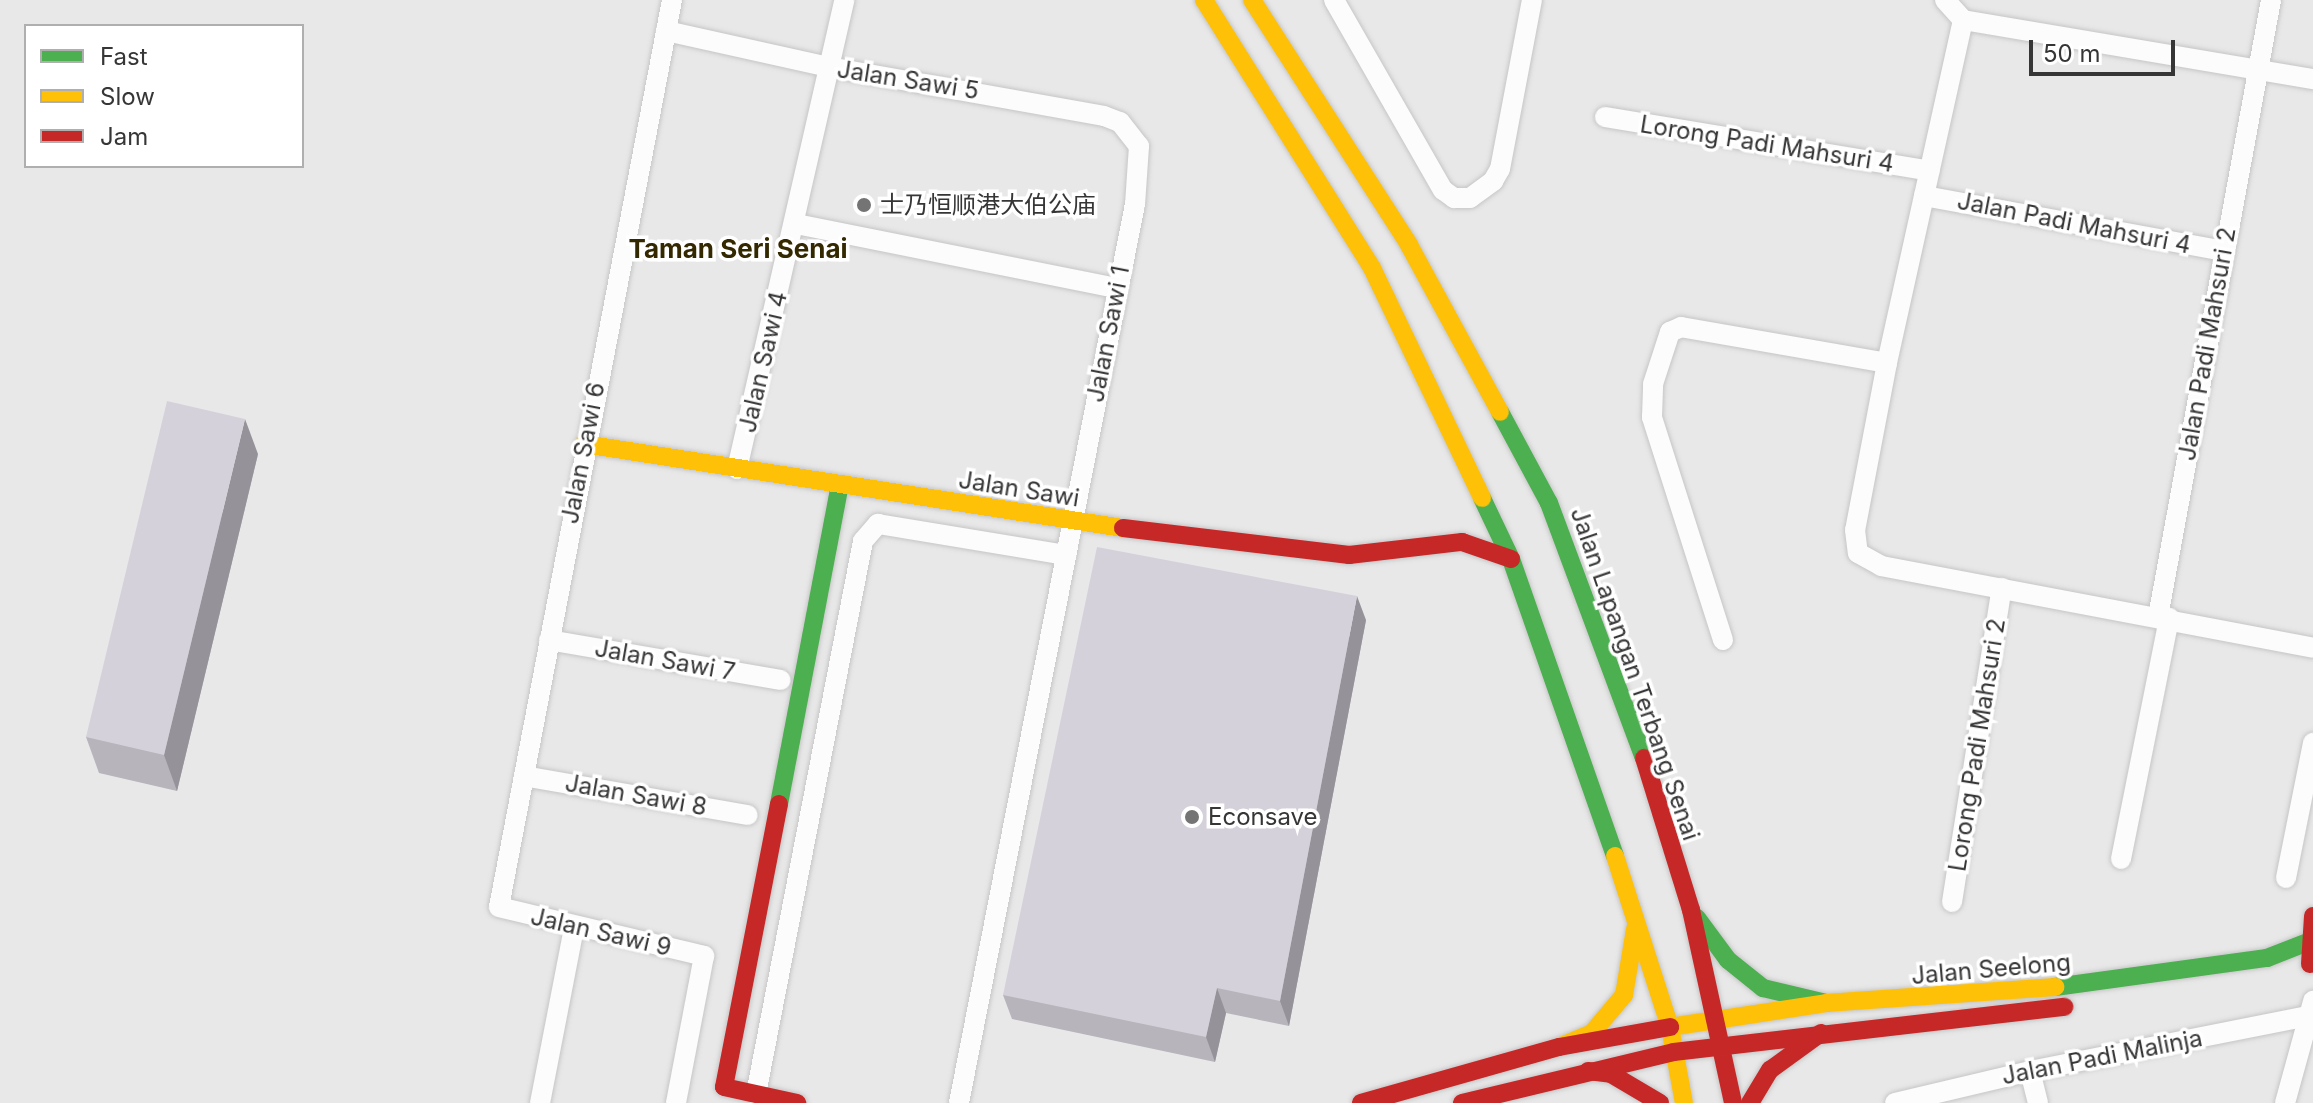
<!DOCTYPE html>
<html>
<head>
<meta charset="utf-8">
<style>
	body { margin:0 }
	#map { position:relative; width:2313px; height:1103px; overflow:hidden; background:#e9e8e9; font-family:Inter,"Noto Sans SC",sans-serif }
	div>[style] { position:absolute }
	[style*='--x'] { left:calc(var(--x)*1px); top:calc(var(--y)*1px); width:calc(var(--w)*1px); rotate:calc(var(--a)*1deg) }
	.roads { filter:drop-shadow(0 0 2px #c6c6c6) drop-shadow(0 0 2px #c6c6c6) }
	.street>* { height:20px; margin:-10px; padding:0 10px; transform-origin:10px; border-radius:10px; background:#fcfcfc }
	.fast>* { height:18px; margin:-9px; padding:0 9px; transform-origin:9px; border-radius:9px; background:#4caf50 }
	.slow>* { height:18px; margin:-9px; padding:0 9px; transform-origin:9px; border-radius:9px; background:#ffc107 }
	.jam>* { height:18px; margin:-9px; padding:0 9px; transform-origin:9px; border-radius:9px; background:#c62828 }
	.wall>* { inset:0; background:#b7b4bb }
	.shaded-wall>* { inset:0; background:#959299 }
	.building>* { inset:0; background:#d5d1da }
	.dots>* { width:22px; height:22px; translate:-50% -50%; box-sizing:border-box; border:4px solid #fff; border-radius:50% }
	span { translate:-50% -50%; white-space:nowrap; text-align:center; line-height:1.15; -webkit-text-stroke:7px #fff; paint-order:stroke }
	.street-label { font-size:24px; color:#373637 }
	.poi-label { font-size:24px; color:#373637 }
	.left { translate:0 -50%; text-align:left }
	.neighbourhood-label { font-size:26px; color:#332800; font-weight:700 }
	.legend { position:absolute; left:24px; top:24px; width:280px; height:144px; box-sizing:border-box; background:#fff; border:2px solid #afafaf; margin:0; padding:10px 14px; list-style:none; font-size:24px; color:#373637 }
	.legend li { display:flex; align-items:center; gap:16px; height:40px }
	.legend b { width:40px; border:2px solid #afafaf }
	.scale { position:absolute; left:2029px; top:40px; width:146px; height:36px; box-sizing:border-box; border:4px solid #373637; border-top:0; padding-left:10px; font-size:24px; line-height:28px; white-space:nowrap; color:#373637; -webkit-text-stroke:6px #fff; paint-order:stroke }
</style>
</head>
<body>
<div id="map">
	<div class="roads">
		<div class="street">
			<i style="--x:672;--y:0;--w:923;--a:100.8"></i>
			<i style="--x:499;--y:907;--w:211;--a:13.4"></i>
			<i style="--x:704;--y:956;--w:150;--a:100.8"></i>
			<i style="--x:1334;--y:0;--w:219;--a:60.2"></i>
			<i style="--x:1443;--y:190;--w:14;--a:36"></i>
			<i style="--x:1454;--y:198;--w:16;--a:0"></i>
			<i style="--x:1470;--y:198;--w:29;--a:-36"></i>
			<i style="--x:1493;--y:181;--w:14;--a:-60"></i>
			<i style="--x:1500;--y:169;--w:172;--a:-79.3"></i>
			<i style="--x:1945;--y:0;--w:27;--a:48"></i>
			<i style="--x:1963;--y:20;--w:355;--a:9.6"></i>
			<i style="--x:1963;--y:20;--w:351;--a:102.5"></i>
			<i style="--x:1887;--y:363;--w:170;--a:100.8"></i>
			<i style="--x:1855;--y:530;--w:23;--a:83"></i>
			<i style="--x:1858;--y:553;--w:26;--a:29"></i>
			<i style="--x:1881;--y:566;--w:440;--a:10.7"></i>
			<i style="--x:666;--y:31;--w:167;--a:12.5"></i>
			<i style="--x:829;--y:67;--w:279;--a:10.1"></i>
			<i style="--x:1104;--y:116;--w:17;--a:21"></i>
			<i style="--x:1120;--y:122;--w:31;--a:52"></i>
			<i style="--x:1139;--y:146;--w:58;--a:93.9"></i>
			<i style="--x:1135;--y:204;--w:916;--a:101.08"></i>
			<i style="--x:1605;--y:117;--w:329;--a:9.4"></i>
			<i style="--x:1924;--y:196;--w:304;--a:10.4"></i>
			<i style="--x:796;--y:224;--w:326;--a:11.3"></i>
			<i style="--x:737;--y:469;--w:481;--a:-77.1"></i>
			<i style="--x:2158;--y:617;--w:627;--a:-79.62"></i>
			<i style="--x:549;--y:640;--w:235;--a:9.8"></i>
			<i style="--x:1723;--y:640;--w:234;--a:-107.7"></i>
			<i style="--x:1652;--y:417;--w:33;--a:-88"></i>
			<i style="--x:1653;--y:384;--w:55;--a:-71.9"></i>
			<i style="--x:1670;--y:332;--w:12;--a:-24"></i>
			<i style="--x:1681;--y:327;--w:209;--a:9.9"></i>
			<i style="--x:524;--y:776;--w:227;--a:9.9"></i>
			<i style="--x:2121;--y:859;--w:246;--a:-78.7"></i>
			<i style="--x:2286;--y:878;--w:138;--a:-78.7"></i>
			<i style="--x:1952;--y:902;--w:318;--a:-81"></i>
			<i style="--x:2030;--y:1071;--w:33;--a:76"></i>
			<i style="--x:756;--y:1094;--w:563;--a:-79.05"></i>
			<i style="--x:863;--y:541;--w:23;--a:-49"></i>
			<i style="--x:878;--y:524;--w:191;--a:9.4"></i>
			<i style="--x:540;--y:1103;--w:178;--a:-79"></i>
			<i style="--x:1895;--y:1103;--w:139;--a:-13.3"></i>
			<i style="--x:2030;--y:1071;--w:284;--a:-11.2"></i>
			<i style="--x:2285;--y:1103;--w:106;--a:-74.6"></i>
		</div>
		<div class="fast">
			<i style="--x:1500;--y:412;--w:103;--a:61.7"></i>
			<i style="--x:1549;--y:503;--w:272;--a:69.6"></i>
			<i style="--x:1482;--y:498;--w:68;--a:64.6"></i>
			<i style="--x:1511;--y:559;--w:315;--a:70.7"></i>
			<i style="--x:779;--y:804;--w:325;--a:-79.2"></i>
			<i style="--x:1697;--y:918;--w:52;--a:53.6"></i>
			<i style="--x:1728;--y:960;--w:45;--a:38.7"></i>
			<i style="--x:1763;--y:988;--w:65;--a:13.4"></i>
			<i style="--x:2055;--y:987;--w:214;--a:-7.8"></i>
			<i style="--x:2267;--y:958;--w:49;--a:-21.4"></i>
		</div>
		<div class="slow">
			<i style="--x:1204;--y:0;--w:316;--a:57.9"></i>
			<i style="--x:1372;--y:268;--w:255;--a:64.4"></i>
			<i style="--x:1252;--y:0;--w:291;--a:57.3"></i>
			<i style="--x:1409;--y:245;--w:190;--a:61.4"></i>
			<i style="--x:584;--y:444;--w:546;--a:8.86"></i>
			<i style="--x:1615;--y:856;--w:180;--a:72.2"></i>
			<i style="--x:1670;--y:1027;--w:77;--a:79.6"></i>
			<i style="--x:1670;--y:1027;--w:158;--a:-8.7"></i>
			<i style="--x:1826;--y:1003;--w:230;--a:-4"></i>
			<i style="--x:1559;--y:1047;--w:36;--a:-23"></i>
			<i style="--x:1592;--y:1033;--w:50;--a:-49.9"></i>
			<i style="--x:1624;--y:995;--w:67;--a:-80.5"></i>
		</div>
		<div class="jam">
			<i style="--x:1123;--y:528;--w:228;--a:6.8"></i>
			<i style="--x:1349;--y:555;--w:114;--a:-6.6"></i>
			<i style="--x:1462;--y:542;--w:52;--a:19.1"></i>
			<i style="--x:1644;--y:758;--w:159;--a:72.8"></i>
			<i style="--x:1691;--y:910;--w:198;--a:77.7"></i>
			<i style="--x:779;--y:804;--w:288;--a:101"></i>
			<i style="--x:724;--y:1087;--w:75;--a:12.4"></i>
			<i style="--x:2310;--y:964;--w:48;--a:-86.4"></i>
			<i style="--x:1674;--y:1052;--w:393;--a:-6.6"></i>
			<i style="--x:1588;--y:1071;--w:23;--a:7"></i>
			<i style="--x:1611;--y:1074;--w:57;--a:30.6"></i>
			<i style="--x:1361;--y:1103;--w:206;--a:-15.8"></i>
			<i style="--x:1559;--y:1047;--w:113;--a:-10.2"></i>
			<i style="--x:1462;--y:1103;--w:218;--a:-13.5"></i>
			<i style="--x:1750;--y:1103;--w:39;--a:-59"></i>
			<i style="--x:1770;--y:1070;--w:63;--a:-36"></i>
		</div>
	</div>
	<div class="wall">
		<i style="clip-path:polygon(258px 454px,177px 791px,99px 773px,86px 737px)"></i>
		<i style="clip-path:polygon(1366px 620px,1289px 1026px,1226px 1013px,1215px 1062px,1012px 1019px,1003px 995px)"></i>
	</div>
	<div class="shaded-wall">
		<i style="clip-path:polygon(245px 419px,258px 454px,177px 791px,164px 755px)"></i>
		<i style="clip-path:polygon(1357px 596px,1366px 620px,1289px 1026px,1280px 1001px)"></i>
		<i style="clip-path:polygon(1217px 988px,1226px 1013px,1215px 1062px,1206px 1037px)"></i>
	</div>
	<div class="building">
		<i style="clip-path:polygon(167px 401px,245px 419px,164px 755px,86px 737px)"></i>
		<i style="clip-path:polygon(1097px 547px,1357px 596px,1280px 1001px,1217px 988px,1206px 1037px,1003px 995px)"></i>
	</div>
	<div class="dots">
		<i style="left:864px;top:205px;background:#757475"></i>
		<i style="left:1192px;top:817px;background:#757475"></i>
	</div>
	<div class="street-label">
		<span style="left:908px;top:80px;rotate:9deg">Jalan Sawi 5</span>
		<span style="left:1767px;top:144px;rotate:9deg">Lorong Padi Mahsuri 4</span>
		<span style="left:2074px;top:223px;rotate:11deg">Jalan Padi Mahsuri 4</span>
		<span style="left:1108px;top:334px;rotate:-79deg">Jalan Sawi 1</span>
		<span style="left:2207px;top:344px;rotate:-80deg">Jalan Padi Mahsuri 2</span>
		<span style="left:763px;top:362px;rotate:-77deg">Jalan Sawi 4</span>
		<span style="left:583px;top:453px;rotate:-79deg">Jalan Sawi 6</span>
		<span style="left:1019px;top:489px;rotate:9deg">Jalan Sawi</span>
		<span style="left:665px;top:660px;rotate:10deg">Jalan Sawi 7</span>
		<span style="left:1635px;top:674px;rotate:71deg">Jalan Lapangan Terbang Senai</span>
		<span style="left:1977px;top:745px;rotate:-81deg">Lorong Padi Mahsuri 2</span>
		<span style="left:636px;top:795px;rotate:10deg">Jalan Sawi 8</span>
		<span style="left:601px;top:932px;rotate:13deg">Jalan Sawi 9</span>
		<span style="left:1991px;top:969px;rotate:-5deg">Jalan Seelong</span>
		<span style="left:2102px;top:1057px;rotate:-11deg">Jalan Padi Malinja</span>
	</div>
	<div class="poi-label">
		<span class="left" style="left:880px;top:205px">士乃恒顺港大伯公庙</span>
		<span class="left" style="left:1208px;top:817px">Econsave</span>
	</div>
	<div class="neighbourhood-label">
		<span style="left:738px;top:249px">Taman Seri Senai</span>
	</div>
	<ul class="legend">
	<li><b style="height:10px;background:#4caf50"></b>Fast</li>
	<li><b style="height:10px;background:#ffc107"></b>Slow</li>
	<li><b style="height:10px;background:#c62828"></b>Jam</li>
	</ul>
	<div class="scale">50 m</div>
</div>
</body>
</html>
